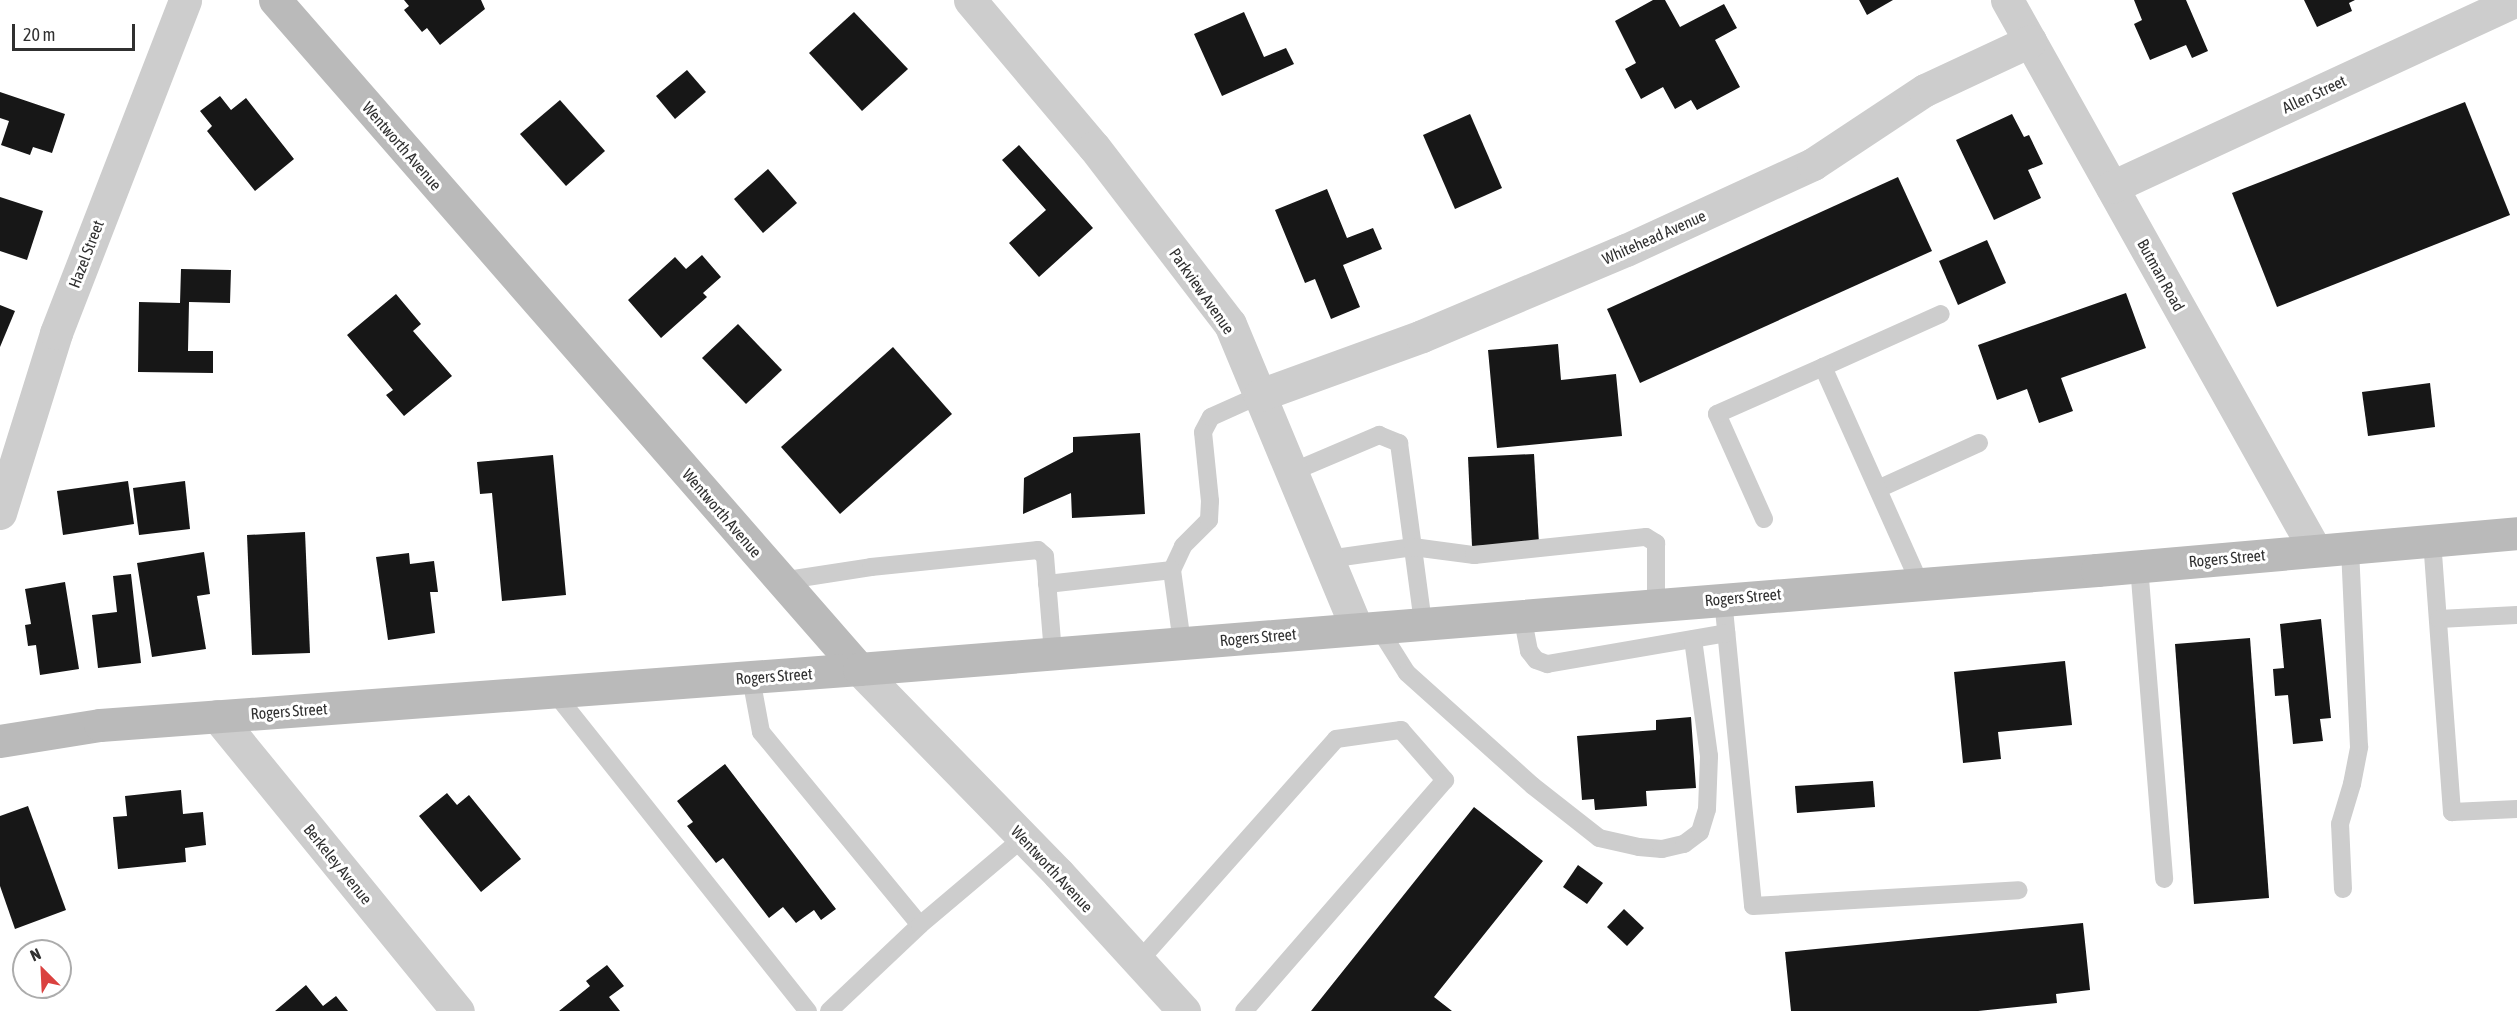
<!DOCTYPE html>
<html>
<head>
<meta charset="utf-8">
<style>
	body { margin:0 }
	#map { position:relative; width:2517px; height:1011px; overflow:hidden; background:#fff; font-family:"Asap Condensed",sans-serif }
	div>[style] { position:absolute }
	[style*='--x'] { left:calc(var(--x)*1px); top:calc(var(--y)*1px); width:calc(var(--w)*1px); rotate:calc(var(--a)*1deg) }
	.building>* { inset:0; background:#171717 }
	.lane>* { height:18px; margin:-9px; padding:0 9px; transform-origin:9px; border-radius:9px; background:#cdcdcd }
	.street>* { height:33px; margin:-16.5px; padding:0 16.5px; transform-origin:16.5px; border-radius:16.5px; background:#cdcdcd }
	.secondary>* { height:33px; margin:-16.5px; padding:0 16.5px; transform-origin:16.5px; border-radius:16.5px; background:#bababa }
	span { translate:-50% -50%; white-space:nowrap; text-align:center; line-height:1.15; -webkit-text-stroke:6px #fff; paint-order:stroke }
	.street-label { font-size:16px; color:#303030 }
	.north { position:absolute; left:12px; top:939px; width:60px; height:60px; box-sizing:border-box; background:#fff; border:2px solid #acacac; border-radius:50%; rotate:336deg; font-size:16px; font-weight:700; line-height:24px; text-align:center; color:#303030 }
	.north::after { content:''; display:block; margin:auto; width:21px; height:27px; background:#da413f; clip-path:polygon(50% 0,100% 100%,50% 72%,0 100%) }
	.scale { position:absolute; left:12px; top:24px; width:123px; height:27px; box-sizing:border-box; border:3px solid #303030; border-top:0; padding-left:8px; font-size:18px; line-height:21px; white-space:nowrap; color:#303030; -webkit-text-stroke:4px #fff; paint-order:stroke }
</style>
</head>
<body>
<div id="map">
	<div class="building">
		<i style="clip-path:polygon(404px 0,481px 0,485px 9px,440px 45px,427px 28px,422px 32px,404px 10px,409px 6px)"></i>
		<i style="clip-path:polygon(1653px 0,1665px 0,1680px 27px,1724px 4px,1737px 28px,1715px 40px,1740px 87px,1697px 110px,1691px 100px,1675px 109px,1663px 87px,1641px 99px,1625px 69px,1636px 63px,1615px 21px)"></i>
		<i style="clip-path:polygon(1859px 0,1893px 0,1867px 15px)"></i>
		<i style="clip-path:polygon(2134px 0,2186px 0,2208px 51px,2192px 58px,2186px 45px,2150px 60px,2134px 24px,2142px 20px)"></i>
		<i style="clip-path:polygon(2304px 0,2355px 0,2349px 3px,2352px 11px,2317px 27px)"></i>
		<i style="clip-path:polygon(854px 12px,908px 69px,862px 111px,809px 53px)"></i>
		<i style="clip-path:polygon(1244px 12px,1264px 57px,1286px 48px,1294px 64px,1222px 96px,1194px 34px)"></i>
		<i style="clip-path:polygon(687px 70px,706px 92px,675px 119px,656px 96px)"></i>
		<i style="clip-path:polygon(0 92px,65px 114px,52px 153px,33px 147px,30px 155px,1px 145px,9px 121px,0 118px)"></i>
		<i style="clip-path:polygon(220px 96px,231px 110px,246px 98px,294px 159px,255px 191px,207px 131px,212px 126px,200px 111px)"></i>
		<i style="clip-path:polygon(560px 100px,605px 151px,566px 186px,520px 134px)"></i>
		<i style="clip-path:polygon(2465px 102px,2510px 215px,2277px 307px,2232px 193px)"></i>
		<i style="clip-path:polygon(1470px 114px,1502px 188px,1455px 209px,1423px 135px)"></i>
		<i style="clip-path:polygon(2012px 114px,2024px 137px,2029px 135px,2043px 164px,2028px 170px,2041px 198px,1994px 220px,1956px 140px)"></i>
		<i style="clip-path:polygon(1019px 145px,1093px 228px,1039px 277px,1009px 243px,1046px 210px,1002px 160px)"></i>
		<i style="clip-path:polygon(768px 169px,797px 203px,763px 233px,734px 199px)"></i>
		<i style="clip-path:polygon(1898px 177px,1932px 251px,1640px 383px,1607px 309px)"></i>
		<i style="clip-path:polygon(1327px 189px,1347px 238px,1373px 228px,1382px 249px,1343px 265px,1360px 307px,1331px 319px,1315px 279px,1305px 283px,1275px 210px)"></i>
		<i style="clip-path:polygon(0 197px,43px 211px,27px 260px,0 251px)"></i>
		<i style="clip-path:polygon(1987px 240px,2006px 283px,1958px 305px,1939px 261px)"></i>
		<i style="clip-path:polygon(702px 255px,721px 277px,703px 293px,707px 297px,661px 338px,628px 300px,675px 257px,686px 269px)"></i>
		<i style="clip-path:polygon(181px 269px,231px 270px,230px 303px,189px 302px,188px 351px,213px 351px,213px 373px,138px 372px,139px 302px,180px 303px)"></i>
		<i style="clip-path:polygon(2126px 293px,2146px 348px,2061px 378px,2073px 411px,2039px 423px,2027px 389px,1997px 400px,1978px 345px)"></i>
		<i style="clip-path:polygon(396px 294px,421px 324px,413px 331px,452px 376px,404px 416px,386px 395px,393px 390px,347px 335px)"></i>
		<i style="clip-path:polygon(0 305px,15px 311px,0 347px)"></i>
		<i style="clip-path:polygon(738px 324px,782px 370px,746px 404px,702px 358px)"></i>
		<i style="clip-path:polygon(1558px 344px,1561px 380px,1616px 374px,1622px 436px,1497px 448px,1488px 350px)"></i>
		<i style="clip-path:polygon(893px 347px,952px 414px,840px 514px,781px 447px)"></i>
		<i style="clip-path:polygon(2430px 383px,2435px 427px,2368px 436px,2362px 392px)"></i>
		<i style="clip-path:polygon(1140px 433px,1145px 514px,1072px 518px,1071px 493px,1023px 514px,1024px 478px,1073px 452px,1073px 437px)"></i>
		<i style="clip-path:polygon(1534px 454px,1539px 544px,1472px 546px,1468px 457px)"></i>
		<i style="clip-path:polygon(553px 455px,566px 595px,502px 601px,492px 493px,480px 494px,477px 462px)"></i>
		<i style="clip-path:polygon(128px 481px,134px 524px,63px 535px,57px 491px)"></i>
		<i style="clip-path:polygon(185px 481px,190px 529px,139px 535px,133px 488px)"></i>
		<i style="clip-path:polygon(305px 532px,310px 653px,252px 655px,247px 535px)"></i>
		<i style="clip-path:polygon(204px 552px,210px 594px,197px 596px,206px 649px,152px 657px,137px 563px)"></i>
		<i style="clip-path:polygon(409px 553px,410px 564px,434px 561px,438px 592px,430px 592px,435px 633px,388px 640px,376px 557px)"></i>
		<i style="clip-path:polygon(131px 574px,141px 663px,98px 668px,92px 615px,117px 612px,113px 576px)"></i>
		<i style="clip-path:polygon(65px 582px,79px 669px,40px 675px,36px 645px,28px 646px,25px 625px,31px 624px,25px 589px)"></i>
		<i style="clip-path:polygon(2321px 619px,2331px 718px,2320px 719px,2323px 741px,2293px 744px,2288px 695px,2275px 696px,2273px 669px,2284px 668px,2280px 624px)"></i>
		<i style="clip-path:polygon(2250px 638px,2269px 898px,2194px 904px,2175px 644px)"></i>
		<i style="clip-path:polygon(2065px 661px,2072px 725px,1998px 732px,2001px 759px,1963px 763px,1954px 672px)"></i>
		<i style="clip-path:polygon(1691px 717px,1696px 788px,1646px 791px,1647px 806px,1595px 810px,1594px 799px,1582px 800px,1577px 736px,1656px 730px,1656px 720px)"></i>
		<i style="clip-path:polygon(725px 764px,836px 909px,821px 920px,814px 910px,796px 923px,783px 907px,769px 918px,723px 858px,716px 863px,687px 826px,693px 822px,677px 801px)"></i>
		<i style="clip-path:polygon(1873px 781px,1875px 807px,1797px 813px,1795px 786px)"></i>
		<i style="clip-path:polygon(181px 790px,183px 814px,203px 812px,206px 845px,185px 848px,186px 862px,118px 869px,113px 817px,127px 816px,125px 796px)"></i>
		<i style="clip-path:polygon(447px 793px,457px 805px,469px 795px,521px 859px,481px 892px,419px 816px)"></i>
		<i style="clip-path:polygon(28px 806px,66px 910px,15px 929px,0 886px,0 816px)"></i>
		<i style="clip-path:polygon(1474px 807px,1543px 861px,1434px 997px,1452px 1011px,1311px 1011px)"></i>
		<i style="clip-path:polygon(1578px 865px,1603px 883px,1587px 904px,1563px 887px)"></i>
		<i style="clip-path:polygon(1624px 909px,1644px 928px,1627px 946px,1607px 927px)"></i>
		<i style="clip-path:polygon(2083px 923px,2090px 990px,2056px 994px,2057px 1003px,1978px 1011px,1791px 1011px,1785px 952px)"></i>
		<i style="clip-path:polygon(607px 965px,624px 986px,609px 997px,620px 1011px,559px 1011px,590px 986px,586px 981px)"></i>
		<i style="clip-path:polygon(306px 985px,323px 1006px,336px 996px,348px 1011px,275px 1011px)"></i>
	</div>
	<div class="lane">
		<i style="--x:1823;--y:367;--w:129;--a:-24.2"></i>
		<i style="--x:1292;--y:472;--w:95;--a:-23"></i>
		<i style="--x:1379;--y:435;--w:22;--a:22"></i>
		<i style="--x:1399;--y:443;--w:183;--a:82.4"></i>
		<i style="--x:1878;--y:489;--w:111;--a:-24.5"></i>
		<i style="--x:1764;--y:519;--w:115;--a:-114.1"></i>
		<i style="--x:1717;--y:414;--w:116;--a:-23.9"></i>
		<i style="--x:1823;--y:367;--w:235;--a:65.9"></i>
		<i style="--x:2432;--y:540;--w:273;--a:85.8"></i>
		<i style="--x:2452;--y:812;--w:65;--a:-2.6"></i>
		<i style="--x:1328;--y:559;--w:86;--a:-8"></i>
		<i style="--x:1413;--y:547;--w:62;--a:7.5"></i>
		<i style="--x:1474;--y:555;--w:173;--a:-6"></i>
		<i style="--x:1646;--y:537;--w:12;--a:31"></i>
		<i style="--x:1656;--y:543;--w:62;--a:90"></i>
		<i style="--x:2139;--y:566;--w:314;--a:85.4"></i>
		<i style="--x:1172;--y:570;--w:26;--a:-65"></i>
		<i style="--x:1183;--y:546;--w:37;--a:-45"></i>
		<i style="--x:1209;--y:520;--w:19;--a:-87"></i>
		<i style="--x:1210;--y:501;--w:69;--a:-95.8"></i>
		<i style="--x:1203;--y:432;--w:17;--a:-62"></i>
		<i style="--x:1211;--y:417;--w:54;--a:-24.2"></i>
		<i style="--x:781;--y:581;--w:91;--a:-8.8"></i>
		<i style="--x:871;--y:567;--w:168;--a:-5.8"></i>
		<i style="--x:1038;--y:550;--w:9;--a:41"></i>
		<i style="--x:1045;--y:556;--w:98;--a:85.3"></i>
		<i style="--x:1047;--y:584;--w:126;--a:-6.4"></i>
		<i style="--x:1172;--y:570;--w:74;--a:82.2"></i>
		<i style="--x:1723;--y:599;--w:308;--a:84.4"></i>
		<i style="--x:1753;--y:906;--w:266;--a:-3.4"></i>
		<i style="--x:1522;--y:615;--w:37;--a:79"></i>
		<i style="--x:1529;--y:651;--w:11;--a:52"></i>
		<i style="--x:1536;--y:660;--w:12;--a:20"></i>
		<i style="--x:1547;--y:664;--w:182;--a:-9.8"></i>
		<i style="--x:2439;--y:619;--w:78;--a:-2.9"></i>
		<i style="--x:1378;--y:627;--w:54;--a:57.8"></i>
		<i style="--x:1407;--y:673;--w:169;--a:41.9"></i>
		<i style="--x:1533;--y:786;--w:84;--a:38.2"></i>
		<i style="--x:1599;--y:838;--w:41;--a:12.7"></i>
		<i style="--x:1639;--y:847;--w:23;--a:5"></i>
		<i style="--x:1662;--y:849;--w:23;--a:-13"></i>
		<i style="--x:1684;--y:844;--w:20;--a:-37"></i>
		<i style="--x:1700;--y:832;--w:24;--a:-73"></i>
		<i style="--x:1707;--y:809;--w:53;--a:-87.8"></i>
		<i style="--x:1709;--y:756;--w:118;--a:-97.8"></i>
		<i style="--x:751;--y:678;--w:55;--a:79.5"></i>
		<i style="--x:761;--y:732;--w:250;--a:50.5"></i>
		<i style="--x:554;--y:692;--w:408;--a:51.5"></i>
		<i style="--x:2343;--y:889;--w:65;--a:-92.6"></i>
		<i style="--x:2340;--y:824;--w:42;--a:-73.3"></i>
		<i style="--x:2352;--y:784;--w:38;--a:-79"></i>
		<i style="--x:2359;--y:747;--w:200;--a:-92.6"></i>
		<i style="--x:1139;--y:961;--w:297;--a:-48.4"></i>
		<i style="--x:1336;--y:739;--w:66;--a:-7.9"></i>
		<i style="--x:1401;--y:730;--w:67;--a:48.7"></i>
		<i style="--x:1445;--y:780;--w:306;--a:131"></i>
		<i style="--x:829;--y:1011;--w:125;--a:-43.4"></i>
		<i style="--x:920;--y:925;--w:135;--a:-40.2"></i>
	</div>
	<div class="street">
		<i style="--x:970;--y:0;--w:192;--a:49.9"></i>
		<i style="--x:1094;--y:147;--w:223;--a:52.5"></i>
		<i style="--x:1230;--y:324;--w:330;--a:67.4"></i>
		<i style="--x:2007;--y:0;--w:630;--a:60.75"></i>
		<i style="--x:2112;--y:187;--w:446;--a:-24.8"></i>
		<i style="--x:1260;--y:395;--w:172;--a:-20"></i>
		<i style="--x:1422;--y:336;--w:221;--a:-22.9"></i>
		<i style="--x:1626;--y:250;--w:206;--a:-24.7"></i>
		<i style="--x:1813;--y:164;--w:134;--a:-33.5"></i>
		<i style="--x:1925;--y:90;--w:116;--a:-25"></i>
		<i style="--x:0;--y:513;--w:189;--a:-72.7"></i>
		<i style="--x:56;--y:333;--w:357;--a:-68.8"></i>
		<i style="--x:859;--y:669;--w:285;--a:45.7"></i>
		<i style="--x:1058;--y:873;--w:187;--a:47.6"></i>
		<i style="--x:217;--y:716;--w:381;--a:50.8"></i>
	</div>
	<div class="secondary">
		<i style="--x:275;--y:0;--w:888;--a:48.88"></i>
		<i style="--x:0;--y:741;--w:101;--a:-9.1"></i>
		<i style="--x:100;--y:725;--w:761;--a:-4.22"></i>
		<i style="--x:859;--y:669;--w:1242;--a:-4.57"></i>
		<i style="--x:2097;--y:570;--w:422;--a:-5"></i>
	</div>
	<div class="street-label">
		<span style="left:2314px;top:94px;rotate:-25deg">Allen Street</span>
		<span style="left:402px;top:146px;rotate:49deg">Wentworth Avenue</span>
		<span style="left:1654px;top:237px;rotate:-24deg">Whitehead Avenue</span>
		<span style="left:86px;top:254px;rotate:-69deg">Hazel Street</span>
		<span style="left:2161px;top:275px;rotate:61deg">Butman Road</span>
		<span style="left:1202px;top:291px;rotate:55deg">Parkview Avenue</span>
		<span style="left:722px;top:513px;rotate:49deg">Wentworth Avenue</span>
		<span style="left:2227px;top:558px;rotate:-5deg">Rogers Street</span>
		<span style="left:1743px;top:597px;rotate:-5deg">Rogers Street</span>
		<span style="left:1258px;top:637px;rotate:-5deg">Rogers Street</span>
		<span style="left:774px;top:676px;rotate:-4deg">Rogers Street</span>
		<span style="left:289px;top:711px;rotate:-4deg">Rogers Street</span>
		<span style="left:338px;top:864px;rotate:51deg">Berkeley Avenue</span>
		<span style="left:1052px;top:869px;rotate:47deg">Wentworth Avenue</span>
	</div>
	<div class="north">N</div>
	<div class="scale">20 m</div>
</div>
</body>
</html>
